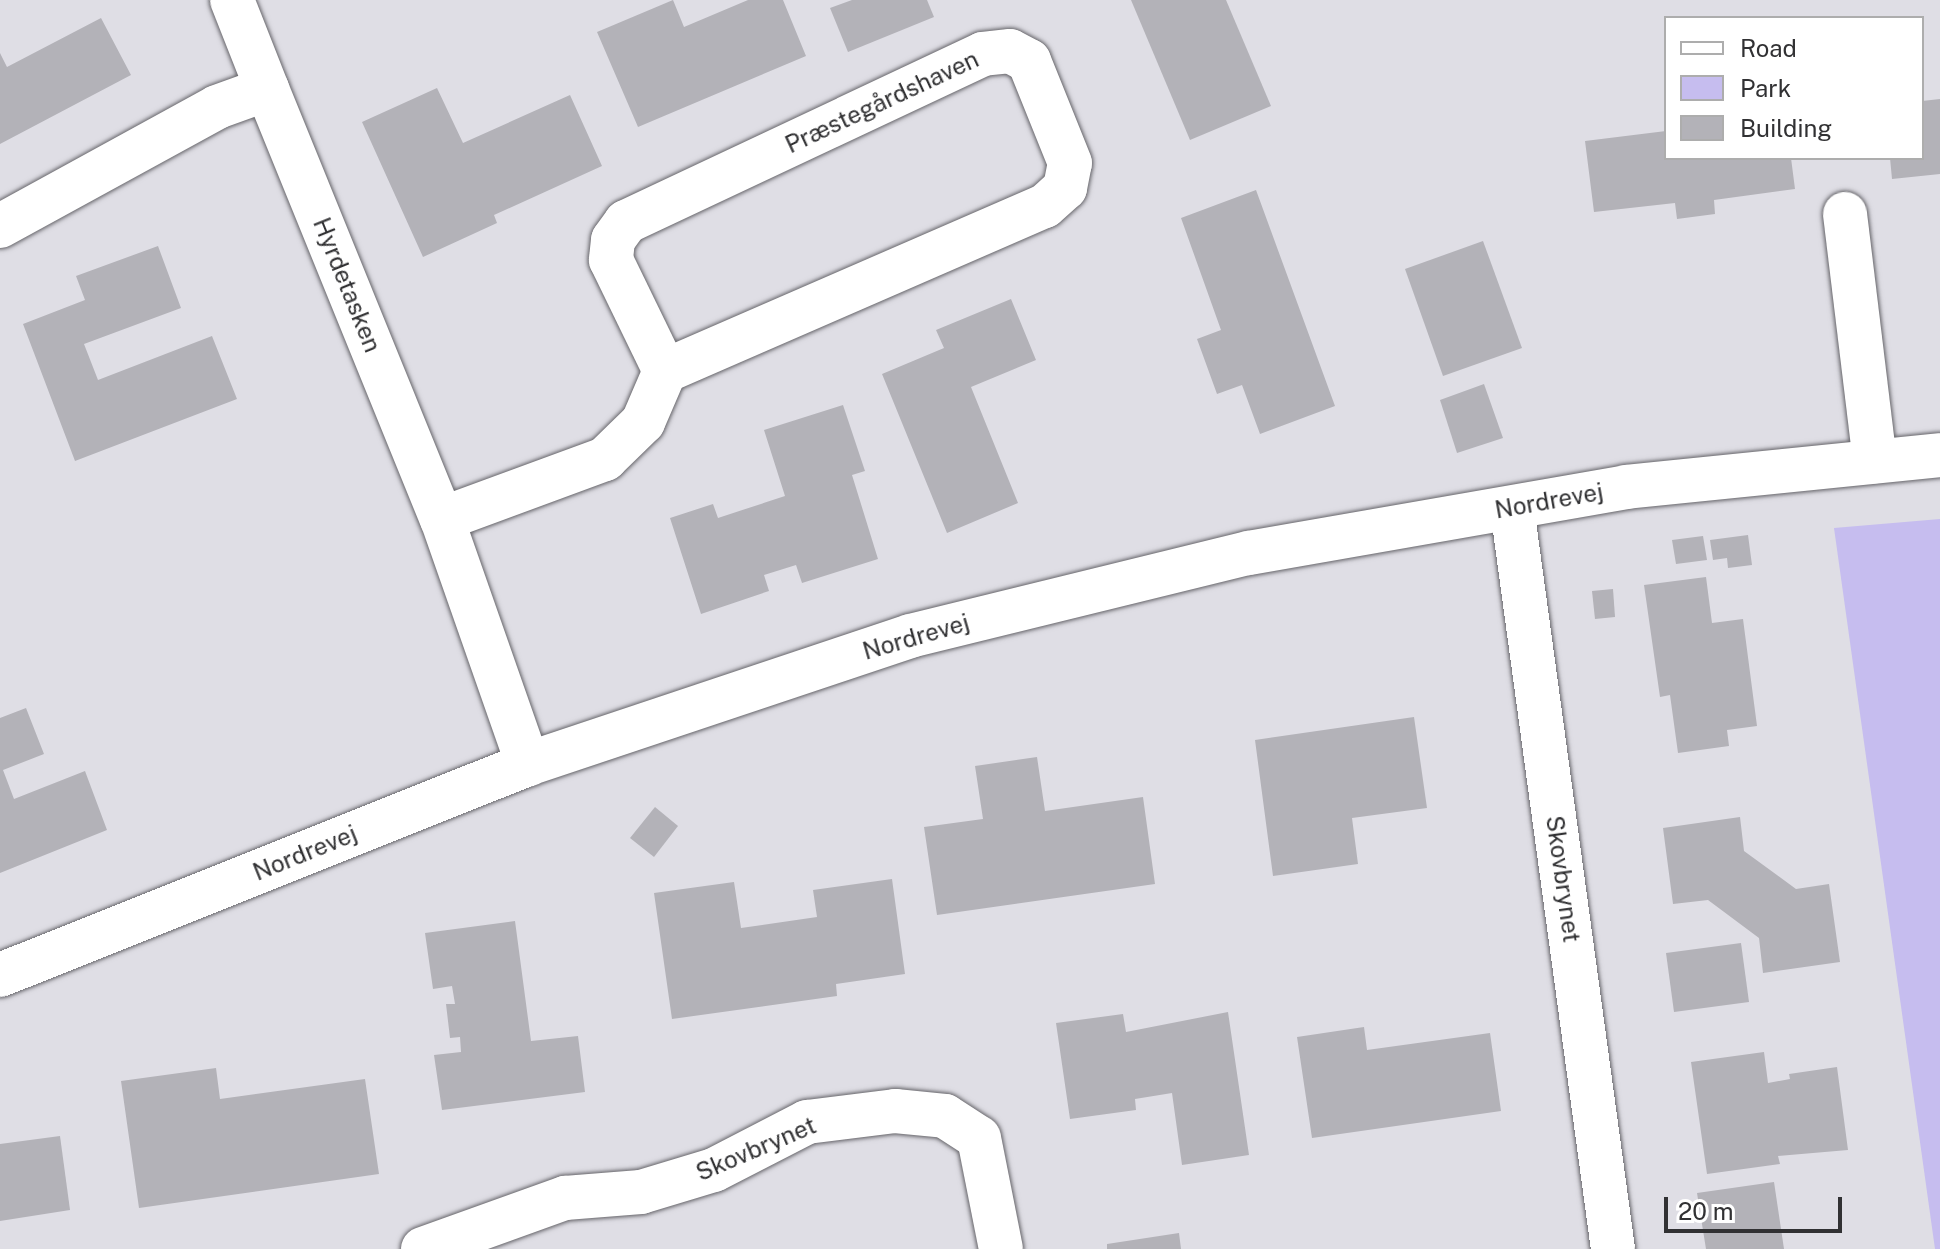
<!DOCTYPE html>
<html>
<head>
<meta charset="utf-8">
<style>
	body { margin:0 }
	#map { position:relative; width:1940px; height:1249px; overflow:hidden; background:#dfdee5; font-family:"Public Sans",sans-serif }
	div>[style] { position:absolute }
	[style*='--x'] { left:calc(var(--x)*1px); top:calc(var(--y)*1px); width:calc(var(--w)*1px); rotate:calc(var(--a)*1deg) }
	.green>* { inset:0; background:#c6bdef }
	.building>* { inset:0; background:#b3b2b8 }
	.roads { filter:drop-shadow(0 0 2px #66656a) drop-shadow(0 0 2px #66656a) }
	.minor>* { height:44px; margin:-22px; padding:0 22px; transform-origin:22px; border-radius:22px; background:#fff }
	span { translate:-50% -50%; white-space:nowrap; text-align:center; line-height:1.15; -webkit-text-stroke:7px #fff; paint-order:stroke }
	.street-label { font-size:24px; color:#313133 }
	.legend { position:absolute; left:1664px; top:16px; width:260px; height:144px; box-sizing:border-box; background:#fff; border:2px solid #adadad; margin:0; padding:10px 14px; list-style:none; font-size:24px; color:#313133 }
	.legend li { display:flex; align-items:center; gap:16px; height:40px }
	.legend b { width:40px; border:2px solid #adadad }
	.scale { position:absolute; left:1664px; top:1197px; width:178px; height:36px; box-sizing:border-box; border:4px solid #313133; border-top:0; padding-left:10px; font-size:24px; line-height:28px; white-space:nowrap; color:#313133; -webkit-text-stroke:6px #fff; paint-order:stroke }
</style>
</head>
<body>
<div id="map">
	<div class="green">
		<i style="clip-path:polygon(1940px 519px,1940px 1249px,1935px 1249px,1834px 528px)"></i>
	</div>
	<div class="building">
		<i style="clip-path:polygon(673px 0,684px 27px,748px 0,783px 0,806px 56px,638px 127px,597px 32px)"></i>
		<i style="clip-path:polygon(852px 0,927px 0,934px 17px,848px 52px,830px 8px)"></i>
		<i style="clip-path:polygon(1131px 0,1226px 0,1271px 106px,1190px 140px)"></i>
		<i style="clip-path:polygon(101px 18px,131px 75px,0 144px,0 53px,7px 67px)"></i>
		<i style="clip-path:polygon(437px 88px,463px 143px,570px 95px,602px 166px,494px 215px,497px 223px,423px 257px,362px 122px)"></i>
		<i style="clip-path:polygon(1940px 99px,1940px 174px,1892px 179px,1890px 158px,1922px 158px,1922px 101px)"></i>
		<i style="clip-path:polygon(1666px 131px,1666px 158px,1791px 158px,1795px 189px,1714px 200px,1715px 214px,1677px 219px,1675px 203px,1594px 212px,1585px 141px)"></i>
		<i style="clip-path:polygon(1256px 190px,1335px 406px,1260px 434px,1242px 385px,1217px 394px,1197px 339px,1221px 330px,1181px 218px)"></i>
		<i style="clip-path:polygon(1483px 241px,1522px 348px,1443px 376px,1405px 269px)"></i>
		<i style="clip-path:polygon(158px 246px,181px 308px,84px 344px,98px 380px,212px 336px,237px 399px,75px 461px,23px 324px,85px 300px,76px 276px)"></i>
		<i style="clip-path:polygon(1011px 299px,1036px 360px,971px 387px,1018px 503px,947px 533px,882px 374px,944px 348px,936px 330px)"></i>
		<i style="clip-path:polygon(1484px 384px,1503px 438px,1457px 453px,1440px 400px)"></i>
		<i style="clip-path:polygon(843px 405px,865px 471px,852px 475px,878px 559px,802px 583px,796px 565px,764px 575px,769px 591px,701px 614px,670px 518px,713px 504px,718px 518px,785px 496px,764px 430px)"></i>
		<i style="clip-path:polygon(1748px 535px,1752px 565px,1728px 568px,1727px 558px,1713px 560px,1710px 540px)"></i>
		<i style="clip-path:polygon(1703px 536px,1707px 560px,1676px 564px,1672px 540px)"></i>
		<i style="clip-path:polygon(1706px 577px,1712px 623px,1743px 619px,1757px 726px,1727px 730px,1729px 746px,1678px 753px,1670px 695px,1660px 697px,1644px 585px)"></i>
		<i style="clip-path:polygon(1613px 589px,1615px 617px,1595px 619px,1592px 591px)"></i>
		<i style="clip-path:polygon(26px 708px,44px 754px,3px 770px,14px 799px,85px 771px,107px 830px,0 873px,0 718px)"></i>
		<i style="clip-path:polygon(1414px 717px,1427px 808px,1352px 818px,1358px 864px,1273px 876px,1255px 740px)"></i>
		<i style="clip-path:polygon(1037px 757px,1045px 811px,1143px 797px,1155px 884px,937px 915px,924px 827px,983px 819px,975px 766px)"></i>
		<i style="clip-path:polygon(655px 807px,678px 826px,654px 857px,630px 838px)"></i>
		<i style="clip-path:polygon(1740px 817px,1744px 851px,1796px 889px,1829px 884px,1840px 962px,1763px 973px,1759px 938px,1708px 900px,1673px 904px,1663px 828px)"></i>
		<i style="clip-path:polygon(892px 879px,905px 974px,836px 984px,837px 996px,672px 1019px,654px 893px,734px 882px,741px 928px,817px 917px,813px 890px)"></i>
		<i style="clip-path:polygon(515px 921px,531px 1041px,578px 1036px,585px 1092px,442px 1110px,434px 1055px,461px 1052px,460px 1037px,450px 1038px,446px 1004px,455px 1004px,452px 986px,433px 989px,425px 933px)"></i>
		<i style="clip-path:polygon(1741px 943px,1749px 1002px,1674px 1012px,1666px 953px)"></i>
		<i style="clip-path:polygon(1228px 1012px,1249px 1155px,1182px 1165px,1172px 1093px,1135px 1099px,1136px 1110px,1070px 1119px,1056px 1023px,1123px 1014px,1126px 1032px)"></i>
		<i style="clip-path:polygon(1364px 1027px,1367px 1050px,1490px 1033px,1501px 1111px,1312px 1138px,1297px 1037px)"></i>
		<i style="clip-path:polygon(1764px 1052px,1768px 1083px,1790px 1079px,1789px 1074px,1837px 1067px,1848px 1150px,1778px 1156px,1780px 1164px,1707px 1174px,1691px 1062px)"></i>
		<i style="clip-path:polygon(216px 1068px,220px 1099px,365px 1079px,379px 1174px,139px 1208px,121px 1081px)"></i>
		<i style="clip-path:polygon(60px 1136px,70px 1210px,0 1221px,0 1144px)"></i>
		<i style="clip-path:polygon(1774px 1182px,1784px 1249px,1706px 1249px,1697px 1193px)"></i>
		<i style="clip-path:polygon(1179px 1233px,1181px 1249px,1107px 1249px,1107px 1244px)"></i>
	</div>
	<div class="roads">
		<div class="minor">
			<i style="--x:232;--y:0;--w:96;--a:68.5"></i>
			<i style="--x:1845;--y:214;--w:249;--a:83.1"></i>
			<i style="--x:0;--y:226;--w:247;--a:-28.7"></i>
			<i style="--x:217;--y:107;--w:53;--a:-19.8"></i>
			<i style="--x:267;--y:89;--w:464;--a:67.9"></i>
			<i style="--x:442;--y:519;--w:260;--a:70.7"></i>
			<i style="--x:1512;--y:508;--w:748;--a:82.24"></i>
			<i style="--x:442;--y:519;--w:174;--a:-20.2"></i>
			<i style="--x:605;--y:459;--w:53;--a:-44.2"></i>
			<i style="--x:643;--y:422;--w:56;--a:-66.7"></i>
			<i style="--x:665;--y:371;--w:414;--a:-23.5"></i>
			<i style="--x:1045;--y:206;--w:27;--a:-42"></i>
			<i style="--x:1065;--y:188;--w:25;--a:-79"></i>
			<i style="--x:1070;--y:163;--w:110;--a:-111.9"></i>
			<i style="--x:1029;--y:61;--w:21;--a:-152"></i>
			<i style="--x:1010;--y:51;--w:27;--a:174"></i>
			<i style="--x:983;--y:54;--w:395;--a:154.8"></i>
			<i style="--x:626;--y:222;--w:22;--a:126"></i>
			<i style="--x:613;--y:240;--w:20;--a:96"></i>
			<i style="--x:611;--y:260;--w:123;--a:64.1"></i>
			<i style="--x:0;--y:975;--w:569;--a:-21.78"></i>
			<i style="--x:528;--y:764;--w:403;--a:-18.5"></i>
			<i style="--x:910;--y:636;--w:349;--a:-13.8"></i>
			<i style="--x:1249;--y:553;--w:383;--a:-9.9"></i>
			<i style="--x:1626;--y:487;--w:316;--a:-5.8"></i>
			<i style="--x:423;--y:1249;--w:151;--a:-19.8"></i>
			<i style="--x:565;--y:1198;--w:76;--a:-4.5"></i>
			<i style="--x:641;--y:1192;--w:76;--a:-16.8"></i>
			<i style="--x:714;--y:1170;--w:105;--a:-27.3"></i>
			<i style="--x:807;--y:1122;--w:89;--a:-7.1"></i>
			<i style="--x:895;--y:1111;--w:50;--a:5.7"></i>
			<i style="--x:945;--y:1116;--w:40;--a:32.9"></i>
			<i style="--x:979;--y:1138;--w:113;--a:78.8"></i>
		</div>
	</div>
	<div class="street-label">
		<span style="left:882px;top:102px;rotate:-25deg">Præstegårdshaven</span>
		<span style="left:347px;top:285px;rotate:68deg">Hyrdetasken</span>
		<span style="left:1549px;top:501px;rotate:-10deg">Nordrevej</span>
		<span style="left:916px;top:637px;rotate:-16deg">Nordrevej</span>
		<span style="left:305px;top:853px;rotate:-22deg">Nordrevej</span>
		<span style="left:1563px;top:879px;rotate:82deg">Skovbrynet</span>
		<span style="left:756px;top:1149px;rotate:-23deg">Skovbrynet</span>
	</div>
	<ul class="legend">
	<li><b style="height:10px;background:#fff"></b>Road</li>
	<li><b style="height:22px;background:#c6bdef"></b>Park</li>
	<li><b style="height:22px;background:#b3b2b8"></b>Building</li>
	</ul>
	<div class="scale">20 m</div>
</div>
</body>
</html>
